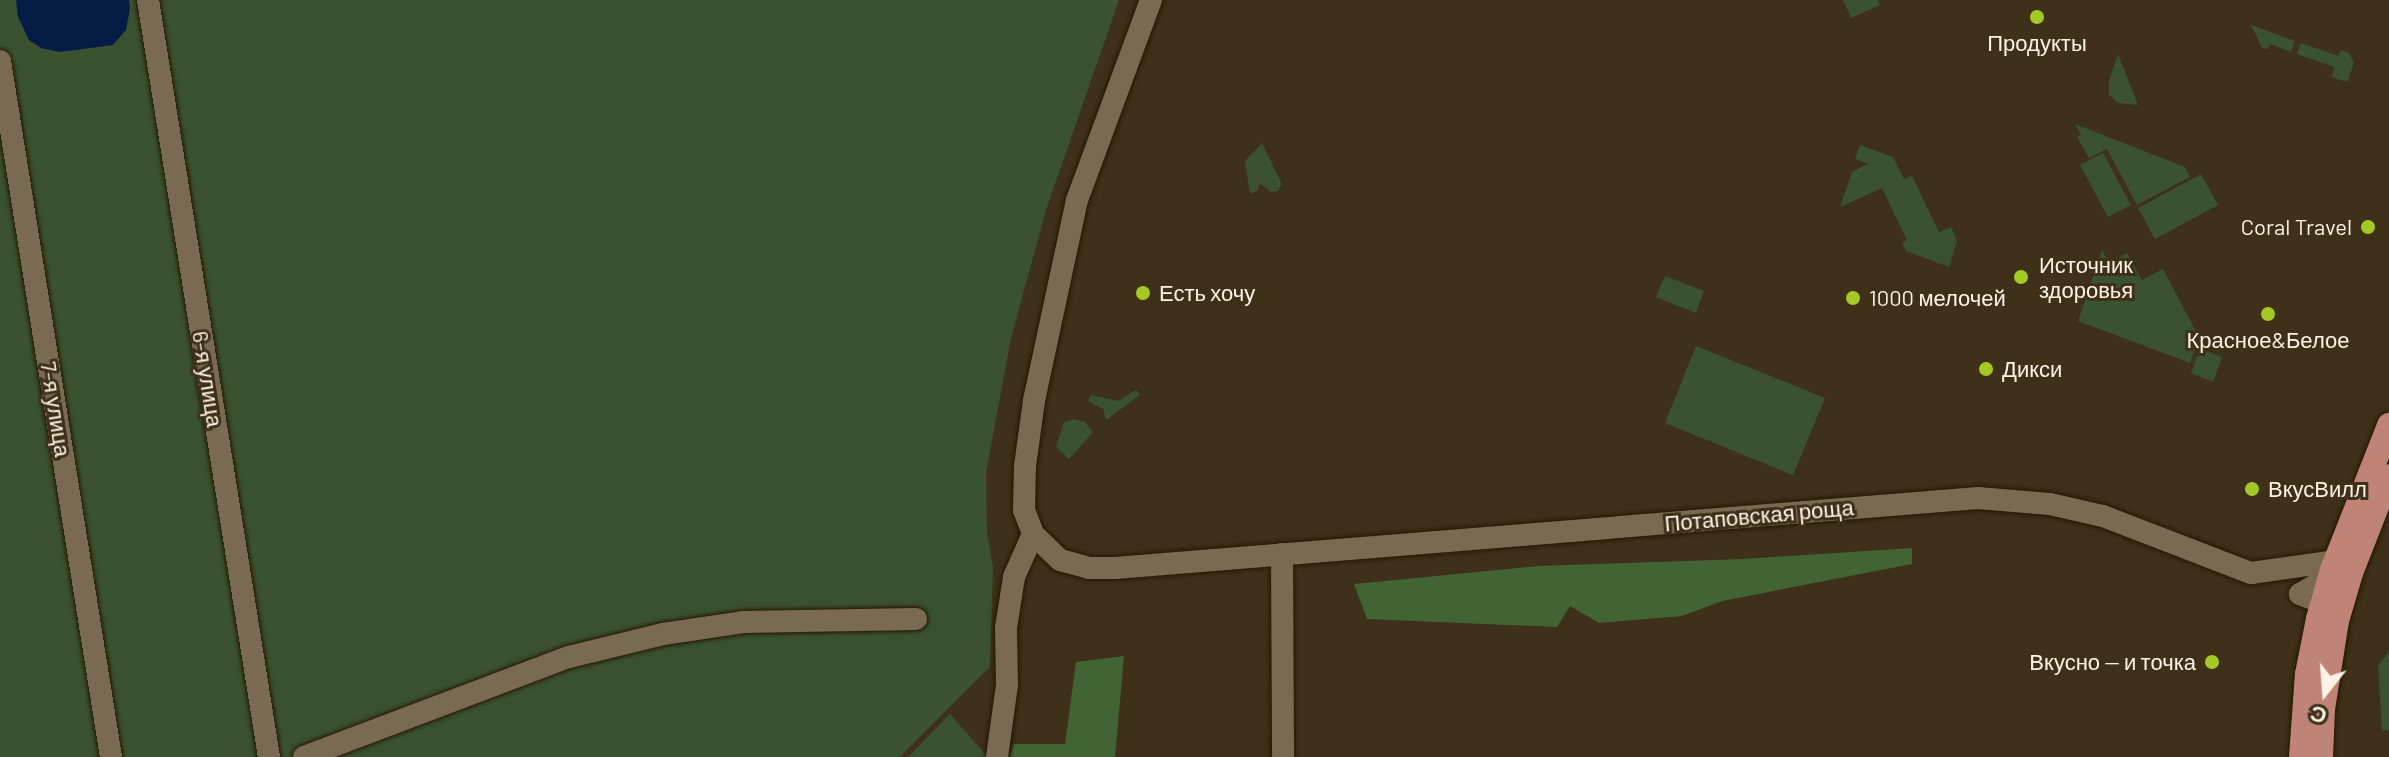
<!DOCTYPE html>
<html>
<head>
<meta charset="utf-8">
<style>
	body { margin:0 }
	#map { position:relative; width:2389px; height:757px; overflow:hidden; background:#3e3019; font-family:Barlow,sans-serif }
	div>[style] { position:absolute }
	[style*='--x'] { left:calc(var(--x)*1px); top:calc(var(--y)*1px); width:calc(var(--w)*1px); rotate:calc(var(--a)*1deg) }
	.green>* { inset:0; background:#3a5230 }
	.forest>* { inset:0; background:#426435 }
	.water>* { inset:0; background:#051d46 }
	.roads { filter:drop-shadow(0 0 2px #251702) drop-shadow(0 0 2px #251702) }
	.minor>* { height:22px; margin:-11px; padding:0 11px; transform-origin:11px; border-radius:11px; background:#7b6a52 }
	.major>* { height:24px; margin:-12px; padding:0 12px; transform-origin:12px; border-radius:12px; background:#bf8477 }
	.dots>* { width:22px; height:22px; translate:-50% -50%; box-sizing:border-box; border:4px solid #3e3019; border-radius:50% }
	span { translate:-50% -50%; white-space:nowrap; text-align:center; line-height:1.15; -webkit-text-stroke:6px #3e3019; paint-order:stroke }
	.poi-label { font-size:22px; color:#fdf3e6 }
	.right { translate:-100% -50%; text-align:right }
	.left { translate:0 -50%; text-align:left }
	.street-label { font-size:22px; color:#fdf3e6 }
	.north { position:absolute; left:2285px; top:653px; width:80px; height:80px; -webkit-text-stroke:6px #3e3019; paint-order:stroke; rotate:197deg; font-size:22px; font-weight:700; line-height:32px; text-align:center; color:#fdf3e6 }
	.north::after { content:''; display:block; margin:auto; width:28px; height:36px; background:#fdf3e6; clip-path:polygon(50% 0,100% 100%,50% 72%,0 100%) }
</style>
</head>
<body>
<div id="map">
	<div class="green">
		<i style="clip-path:polygon(0 0,1119px 0,1046px 210px,1011px 338px,986px 473px,987px 533px,993px 567px,990px 667px,900px 757px,0 757px)"></i>
		<i style="clip-path:polygon(1843px 0,1878px 0,1880px 5px,1851px 18px)"></i>
		<i style="clip-path:polygon(2251px 25px,2295px 41px,2291px 52px,2270px 44px,2268px 49px,2262px 48px)"></i>
		<i style="clip-path:polygon(2301px 43px,2338px 56px,2341px 50px,2349px 53px,2354px 63px,2347px 82px,2332px 77px,2334px 67px,2297px 54px)"></i>
		<i style="clip-path:polygon(2118px 54px,2138px 105px,2118px 103px,2109px 95px,2109px 81px)"></i>
		<i style="clip-path:polygon(2075px 124px,2185px 167px,2190px 177px,2137px 205px,2107px 149px,2089px 158px,2077px 137px,2081px 135px)"></i>
		<i style="clip-path:polygon(1262px 143px,1282px 184px,1278px 191px,1271px 192px,1260px 183px,1257px 191px,1250px 194px,1245px 161px)"></i>
		<i style="clip-path:polygon(1860px 145px,1893px 157px,1904px 179px,1912px 176px,1939px 232px,1951px 227px,1957px 241px,1949px 267px,1906px 251px,1902px 243px,1907px 240px,1882px 188px,1840px 207px,1852px 172px,1868px 164px,1855px 159px)"></i>
		<i style="clip-path:polygon(2103px 153px,2131px 205px,2108px 217px,2080px 165px)"></i>
		<i style="clip-path:polygon(2201px 174px,2218px 205px,2155px 239px,2138px 208px)"></i>
		<i style="clip-path:polygon(2102px 250px,2109px 263px,2127px 253px,2142px 280px,2163px 269px,2199px 337px,2190px 363px,2078px 321px)"></i>
		<i style="clip-path:polygon(1665px 276px,1704px 291px,1696px 313px,1656px 297px)"></i>
		<i style="clip-path:polygon(1696px 346px,1825px 398px,1793px 475px,1665px 423px)"></i>
		<i style="clip-path:polygon(2200px 349px,2222px 357px,2213px 382px,2191px 373px)"></i>
		<i style="clip-path:polygon(1136px 390px,1140px 395px,1106px 420px,1103px 409px,1088px 401px,1091px 395px,1118px 401px)"></i>
		<i style="clip-path:polygon(1074px 419px,1085px 422px,1093px 432px,1069px 459px,1056px 447px,1064px 422px)"></i>
		<i style="clip-path:polygon(2389px 652px,2389px 730px,2382px 731px,2378px 665px)"></i>
		<i style="clip-path:polygon(950px 714px,988px 757px,908px 757px)"></i>
	</div>
	<div class="forest">
		<i style="clip-path:polygon(1912px 548px,1912px 564px,1722px 601px,1682px 616px,1599px 623px,1570px 606px,1557px 627px,1367px 619px,1354px 584px,1539px 566px,1743px 559px)"></i>
		<i style="clip-path:polygon(1124px 656px,1115px 757px,1010px 757px,1014px 744px,1065px 744px,1076px 662px)"></i>
	</div>
	<div class="water">
		<i style="clip-path:polygon(16px 0,129px 0,130px 8px,126px 30px,113px 45px,60px 52px,41px 48px,29px 40px,18px 17px)"></i>
	</div>
	<div class="roads">
		<div class="minor">
			<i style="--x:148;--y:0;--w:767;--a:80.92"></i>
			<i style="--x:1151;--y:0;--w:213;--a:110.3"></i>
			<i style="--x:1077;--y:200;--w:206;--a:102.1"></i>
			<i style="--x:1034;--y:401;--w:66;--a:97.9"></i>
			<i style="--x:1025;--y:466;--w:44;--a:91.3"></i>
			<i style="--x:1024;--y:510;--w:26;--a:69"></i>
			<i style="--x:1033;--y:534;--w:37;--a:44"></i>
			<i style="--x:1060;--y:560;--w:30;--a:15"></i>
			<i style="--x:1089;--y:568;--w:26;--a:0"></i>
			<i style="--x:1115;--y:568;--w:866;--a:-4.64"></i>
			<i style="--x:1978;--y:498;--w:72;--a:4.8"></i>
			<i style="--x:2050;--y:504;--w:54;--a:12.8"></i>
			<i style="--x:2103;--y:516;--w:159;--a:21.1"></i>
			<i style="--x:2251;--y:573;--w:99;--a:-8.1"></i>
			<i style="--x:0;--y:61;--w:705;--a:80.94"></i>
			<i style="--x:1282;--y:554;--w:203;--a:89.7"></i>
			<i style="--x:2336;--y:608;--w:39;--a:-159"></i>
			<i style="--x:2300;--y:594;--w:48;--a:-30.3"></i>
			<i style="--x:304;--y:757;--w:283;--a:-20.7"></i>
			<i style="--x:569;--y:657;--w:97;--a:-13.7"></i>
			<i style="--x:663;--y:634;--w:81;--a:-8.5"></i>
			<i style="--x:743;--y:622;--w:173;--a:-1"></i>
			<i style="--x:997;--y:757;--w:73;--a:-82.1"></i>
			<i style="--x:1007;--y:685;--w:57;--a:-91"></i>
			<i style="--x:1006;--y:628;--w:52;--a:-81.1"></i>
			<i style="--x:1014;--y:577;--w:47;--a:-66.2"></i>
		</div>
		<div class="major">
			<i style="--x:2301;--y:757;--w:83;--a:-85.9"></i>
			<i style="--x:2307;--y:674;--w:56;--a:-78.7"></i>
			<i style="--x:2318;--y:619;--w:51;--a:-74.1"></i>
			<i style="--x:2332;--y:570;--w:156;--a:-68.5"></i>
			<i style="--x:2321;--y:757;--w:48;--a:-87.6"></i>
			<i style="--x:2323;--y:709;--w:89;--a:-81"></i>
			<i style="--x:2337;--y:621;--w:50;--a:-73.7"></i>
			<i style="--x:2351;--y:573;--w:104;--a:-68.6"></i>
		</div>
	</div>
	<div class="dots">
		<i style="left:2037px;top:17px;background:#a4c825"></i>
		<i style="left:2368px;top:227px;background:#a4c825"></i>
		<i style="left:2021px;top:277px;background:#a4c825"></i>
		<i style="left:1143px;top:293px;background:#a4c825"></i>
		<i style="left:1853px;top:298px;background:#a4c825"></i>
		<i style="left:2268px;top:314px;background:#a4c825"></i>
		<i style="left:1986px;top:369px;background:#a4c825"></i>
		<i style="left:2252px;top:489px;background:#a4c825"></i>
		<i style="left:2212px;top:662px;background:#a4c825"></i>
	</div>
	<div class="poi-label">
		<span style="left:2037px;top:43px">Продукты</span>
		<span class="right" style="left:2352px;top:227px">Coral Travel</span>
		<span class="left" style="left:2039px;top:277px">Источник<br>здоровья</span>
		<span class="left" style="left:1159px;top:293px">Есть хочу</span>
		<span class="left" style="left:1869px;top:298px">1000 мелочей</span>
		<span style="left:2268px;top:340px">Красное&amp;Белое</span>
		<span class="left" style="left:2002px;top:369px">Дикси</span>
		<span class="left" style="left:2268px;top:489px">ВкусВилл</span>
		<span class="right" style="left:2196px;top:662px">Вкусно — и точка</span>
	</div>
	<div class="street-label">
		<span style="left:208px;top:379px;rotate:81deg">6-я улица</span>
		<span style="left:56px;top:409px;rotate:81deg">7-я улица</span>
		<span style="left:1759px;top:515px;rotate:-5deg">Потаповская роща</span>
	</div>
	<div class="north">С</div>
</div>
</body>
</html>
